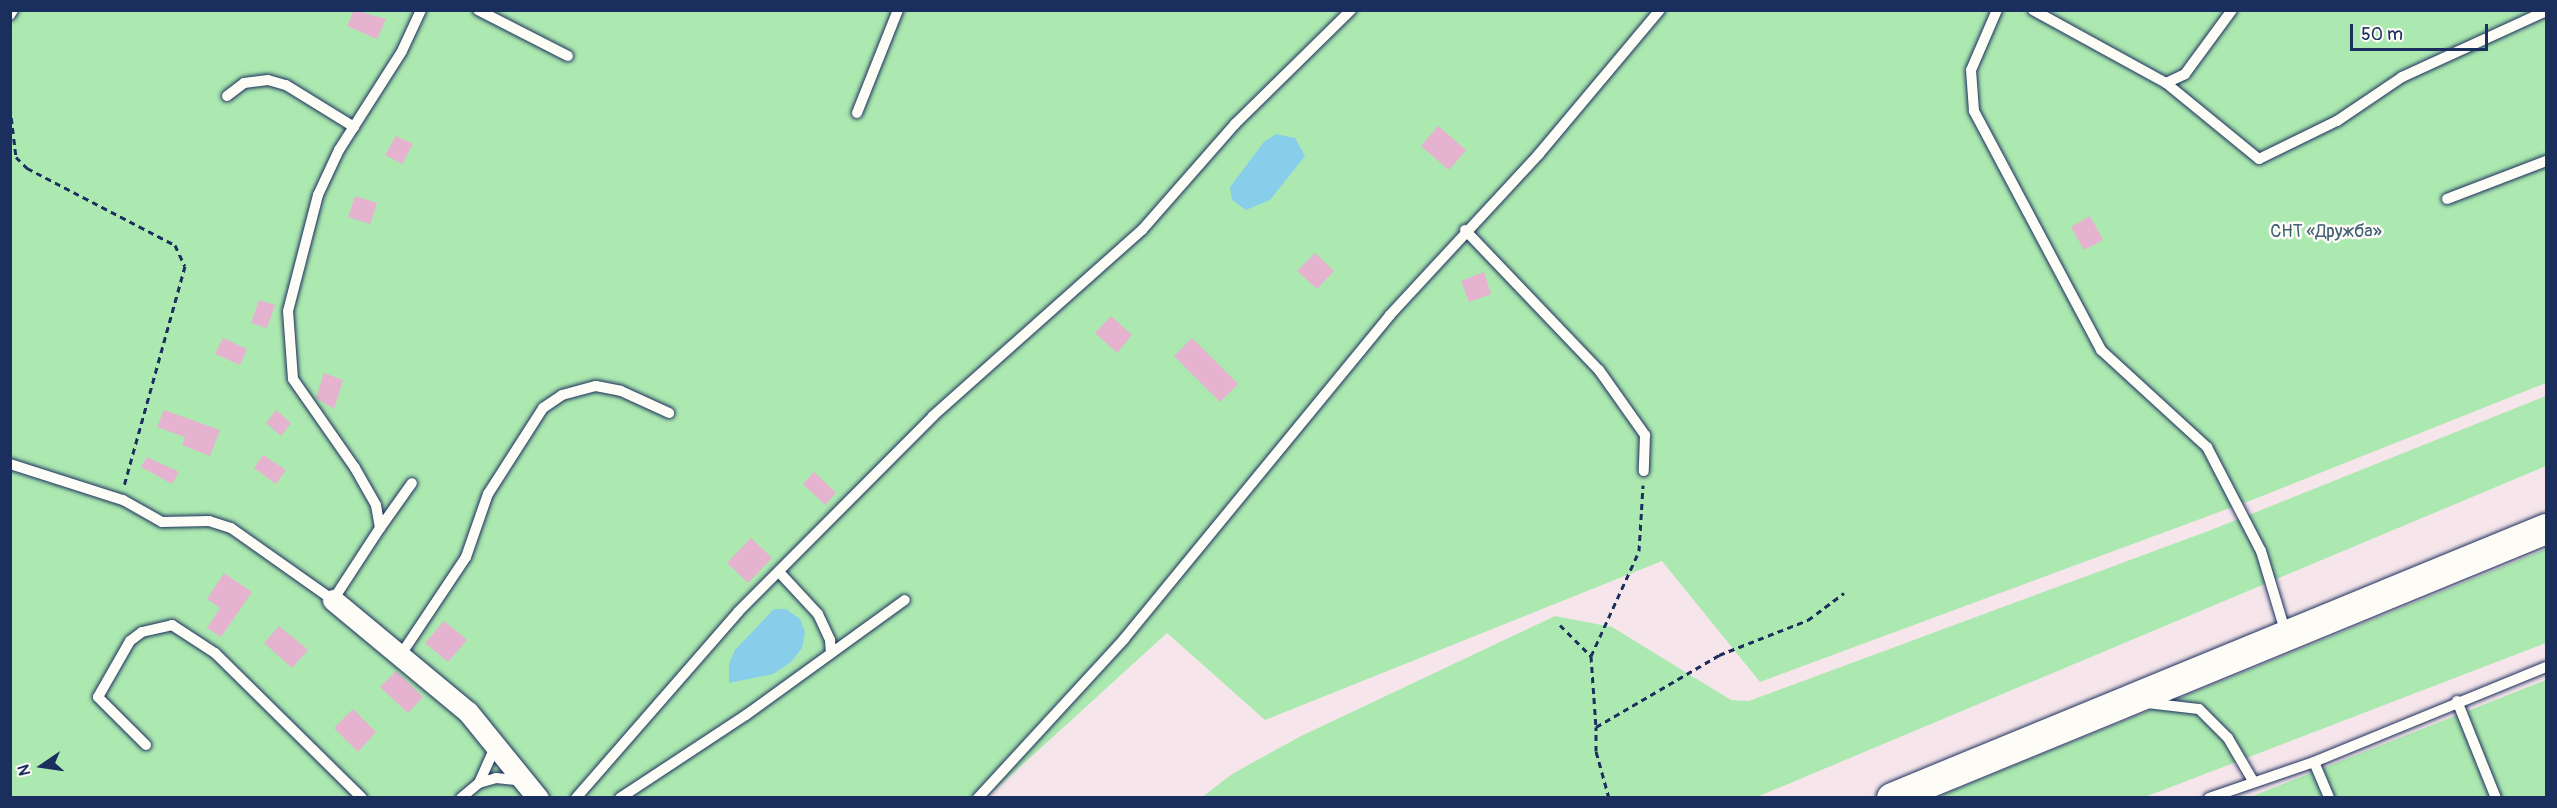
<!DOCTYPE html>
<html>
<head>
<meta charset="utf-8">
<style>
	body { margin:0 }
	#map { position:relative; width:2557px; height:808px; overflow:hidden; background:#f6e6eb; font-family:Pangolin,sans-serif }
	div>[style] { position:absolute }
	[style*='--x'] { left:calc(var(--x)*1px); top:calc(var(--y)*1px); width:calc(var(--w)*1px); rotate:calc(var(--a)*1deg) }
	.green>* { inset:0; background:#ace9b0 }
	.water>* { inset:0; background:#88cdea }
	.building>* { inset:0; background:#e5b2cf }
	.path>* { height:3px; margin-top:-1.5px; transform-origin:0; background:repeating-linear-gradient(90deg,#1b2f5e 0 6px,transparent 0 10.5px) }
	.roads { filter:drop-shadow(0 0 2px #1b2f5e) drop-shadow(0 0 2px #1b2f5e) }
	.lane>* { height:10px; margin:-5px; padding:0 5px; transform-origin:5px; border-radius:5px; background:#fdfcf7 }
	.street>* { height:21px; margin:-10.5px; padding:0 10.5px; transform-origin:10.5px; border-radius:10.5px; background:#fdfcf7 }
	.secondary>* { height:30px; margin:-15px; padding:0 15px; transform-origin:15px; border-radius:15px; background:#fdfcf7 }
	span { translate:-50% -50%; white-space:nowrap; text-align:center; line-height:1.15; -webkit-text-stroke:5px #fdfcf7; paint-order:stroke }
	.park-label { font-size:18px; color:#3f5e72 }
	.frame { position:absolute; inset:0; border:12px solid #1b2f5e; pointer-events:none }
	.north { position:absolute; left:12px; top:736px; width:60px; height:60px; -webkit-text-stroke:4px #fdfcf7; paint-order:stroke; rotate:257deg; font-size:16px; font-weight:700; line-height:24px; text-align:center; color:#1b2f5e }
	.north::after { content:''; display:block; margin:auto; width:21px; height:27px; background:#1b2f5e; clip-path:polygon(50% 0,100% 100%,50% 72%,0 100%) }
	.scale { position:absolute; left:2350px; top:24px; width:138px; height:27px; box-sizing:border-box; border:3px solid #1b2f5e; border-top:0; padding-left:8px; font-size:18px; line-height:21px; white-space:nowrap; color:#1b2f5e; -webkit-text-stroke:4px #fdfcf7; paint-order:stroke }
</style>
</head>
<body>
<div id="map">
	<div class="green">
		<i style="clip-path:polygon(10px 11px,2546px 11px,2546px 383px,2257px 498px,1760px 682px,1662px 561px,1265px 720px,1167px 633px,987px 797px,11px 797px)"></i>
		<i style="clip-path:polygon(2546px 396px,2546px 466px,1757px 797px,1201px 798px,1232px 774px,1301px 736px,1555px 616px,1612px 627px,1731px 700px,1749px 701px,2211px 530px)"></i>
		<i style="clip-path:polygon(2546px 549px,2546px 643px,2145px 797px,1934px 798px)"></i>
		<i style="clip-path:polygon(2546px 680px,2546px 797px,2250px 797px)"></i>
	</div>
	<div class="water">
		<i style="clip-path:polygon(1276px 134px,1295px 138px,1305px 156px,1270px 200px,1246px 210px,1232px 200px,1230px 187px,1264px 142px)"></i>
		<i style="clip-path:polygon(774px 609px,786px 609px,800px 619px,805px 632px,802px 648px,791px 662px,773px 674px,729px 683px,729px 664px,735px 650px)"></i>
	</div>
	<div class="building">
		<i style="clip-path:polygon(354px 10px,386px 19px,377px 39px,347px 26px)"></i>
		<i style="clip-path:polygon(1438px 126px,1466px 150px,1449px 170px,1421px 146px)"></i>
		<i style="clip-path:polygon(396px 136px,413px 144px,402px 164px,385px 155px)"></i>
		<i style="clip-path:polygon(355px 196px,377px 203px,370px 224px,348px 217px)"></i>
		<i style="clip-path:polygon(2090px 216px,2103px 240px,2084px 250px,2071px 227px)"></i>
		<i style="clip-path:polygon(1315px 253px,1334px 271px,1317px 289px,1297px 271px)"></i>
		<i style="clip-path:polygon(1484px 272px,1491px 294px,1469px 302px,1461px 281px)"></i>
		<i style="clip-path:polygon(259px 300px,275px 305px,267px 328px,251px 323px)"></i>
		<i style="clip-path:polygon(1111px 316px,1132px 335px,1117px 353px,1095px 333px)"></i>
		<i style="clip-path:polygon(223px 338px,247px 349px,240px 365px,215px 354px)"></i>
		<i style="clip-path:polygon(1192px 338px,1238px 384px,1220px 402px,1174px 356px)"></i>
		<i style="clip-path:polygon(324px 373px,343px 380px,334px 409px,316px 398px)"></i>
		<i style="clip-path:polygon(164px 410px,220px 430px,210px 456px,182px 445px,185px 437px,157px 427px)"></i>
		<i style="clip-path:polygon(276px 410px,291px 423px,281px 436px,266px 423px)"></i>
		<i style="clip-path:polygon(263px 455px,286px 470px,276px 484px,254px 468px)"></i>
		<i style="clip-path:polygon(147px 457px,179px 472px,172px 484px,141px 467px)"></i>
		<i style="clip-path:polygon(814px 472px,836px 493px,825px 505px,803px 484px)"></i>
		<i style="clip-path:polygon(751px 538px,772px 558px,748px 583px,727px 563px)"></i>
		<i style="clip-path:polygon(224px 573px,252px 592px,221px 637px,207px 628px,220px 608px,207px 599px)"></i>
		<i style="clip-path:polygon(444px 621px,467px 640px,448px 662px,425px 643px)"></i>
		<i style="clip-path:polygon(279px 626px,308px 650px,292px 668px,264px 643px)"></i>
		<i style="clip-path:polygon(396px 671px,423px 697px,408px 713px,380px 687px)"></i>
		<i style="clip-path:polygon(353px 709px,376px 732px,358px 752px,334px 728px)"></i>
	</div>
	<div class="path">
		<i style="--x:10;--y:107;--w:50;--a:83.2"></i>
		<i style="--x:16;--y:157;--w:16;--a:45"></i>
		<i style="--x:27;--y:168;--w:167;--a:27.5"></i>
		<i style="--x:175;--y:245;--w:23;--a:65"></i>
		<i style="--x:185;--y:266;--w:228;--a:105.5"></i>
		<i style="--x:1560;--y:625;--w:44;--a:45"></i>
		<i style="--x:1591;--y:656;--w:71;--a:86"></i>
		<i style="--x:1591;--y:656;--w:115;--a:-65.4"></i>
		<i style="--x:1639;--y:551;--w:66;--a:-86.5"></i>
		<i style="--x:1609;--y:798;--w:49;--a:-105.5"></i>
		<i style="--x:1596;--y:751;--w:24;--a:-90"></i>
		<i style="--x:1596;--y:727;--w:143;--a:-30.3"></i>
		<i style="--x:1719;--y:655;--w:96;--a:-21.5"></i>
		<i style="--x:1808;--y:620;--w:45;--a:-36.9"></i>
	</div>
	<div class="roads">
		<div class="lane">
			<i style="--x:478;--y:10;--w:101;--a:27.1"></i>
			<i style="--x:1997;--y:10;--w:65;--a:113.4"></i>
			<i style="--x:1971;--y:70;--w:41;--a:85.8"></i>
			<i style="--x:1974;--y:111;--w:271;--a:62"></i>
			<i style="--x:2101;--y:350;--w:144;--a:42.5"></i>
			<i style="--x:2207;--y:447;--w:117;--a:62.6"></i>
			<i style="--x:2261;--y:551;--w:87;--a:73.2"></i>
			<i style="--x:2033;--y:10;--w:152;--a:28.8"></i>
			<i style="--x:2166;--y:83;--w:120;--a:39.3"></i>
			<i style="--x:2259;--y:159;--w:87;--a:-26"></i>
			<i style="--x:2337;--y:121;--w:78;--a:-34.1"></i>
			<i style="--x:2402;--y:77;--w:158;--a:-24.6"></i>
			<i style="--x:10;--y:15;--w:6;--a:-59"></i>
			<i style="--x:2166;--y:83;--w:21;--a:-25"></i>
			<i style="--x:2185;--y:74;--w:79;--a:-53.7"></i>
			<i style="--x:227;--y:96;--w:21;--a:-37"></i>
			<i style="--x:244;--y:83;--w:24;--a:-7"></i>
			<i style="--x:268;--y:80;--w:19;--a:16"></i>
			<i style="--x:286;--y:85;--w:80;--a:31.7"></i>
			<i style="--x:857;--y:113;--w:111;--a:-68.3"></i>
			<i style="--x:2447;--y:199;--w:106;--a:-21"></i>
			<i style="--x:1465;--y:230;--w:194;--a:46.3"></i>
			<i style="--x:1599;--y:370;--w:80;--a:54.7"></i>
			<i style="--x:1645;--y:435;--w:36;--a:92"></i>
			<i style="--x:10;--y:464;--w:119;--a:17.7"></i>
			<i style="--x:123;--y:500;--w:45;--a:29.4"></i>
			<i style="--x:162;--y:522;--w:47;--a:-1.2"></i>
			<i style="--x:209;--y:521;--w:23;--a:18"></i>
			<i style="--x:231;--y:528;--w:125;--a:35.2"></i>
			<i style="--x:333;--y:600;--w:86;--a:-56.9"></i>
			<i style="--x:380;--y:528;--w:23;--a:-100"></i>
			<i style="--x:376;--y:505;--w:43;--a:-119.6"></i>
			<i style="--x:355;--y:468;--w:108;--a:-124.9"></i>
			<i style="--x:293;--y:379;--w:68;--a:-94.2"></i>
			<i style="--x:288;--y:311;--w:120;--a:-75.5"></i>
			<i style="--x:318;--y:195;--w:50;--a:-65"></i>
			<i style="--x:339;--y:150;--w:117;--a:-57.5"></i>
			<i style="--x:402;--y:51;--w:45;--a:-65.1"></i>
			<i style="--x:380;--y:528;--w:55;--a:-54.6"></i>
			<i style="--x:780;--y:573;--w:56;--a:47.2"></i>
			<i style="--x:818;--y:614;--w:29;--a:65"></i>
			<i style="--x:830;--y:640;--w:13;--a:86"></i>
			<i style="--x:400;--y:656;--w:119;--a:-56.3"></i>
			<i style="--x:466;--y:557;--w:67;--a:-70.8"></i>
			<i style="--x:488;--y:494;--w:102;--a:-57.4"></i>
			<i style="--x:543;--y:408;--w:23;--a:-34"></i>
			<i style="--x:562;--y:395;--w:35;--a:-15"></i>
			<i style="--x:596;--y:386;--w:25;--a:11"></i>
			<i style="--x:621;--y:391;--w:53;--a:24.6"></i>
			<i style="--x:2457;--y:701;--w:105;--a:68.1"></i>
			<i style="--x:2147;--y:703;--w:52;--a:6.6"></i>
			<i style="--x:2199;--y:709;--w:41;--a:45"></i>
			<i style="--x:2228;--y:738;--w:48;--a:59.7"></i>
			<i style="--x:146;--y:745;--w:68;--a:-135"></i>
			<i style="--x:98;--y:697;--w:64;--a:-60.3"></i>
			<i style="--x:130;--y:641;--w:15;--a:-37"></i>
			<i style="--x:142;--y:632;--w:31;--a:-13"></i>
			<i style="--x:172;--y:625;--w:51;--a:33.1"></i>
			<i style="--x:215;--y:653;--w:206;--a:44.6"></i>
			<i style="--x:2314;--y:762;--w:39;--a:67"></i>
			<i style="--x:479;--y:783;--w:42;--a:-65.9"></i>
			<i style="--x:461;--y:798;--w:23;--a:-40"></i>
			<i style="--x:479;--y:783;--w:18;--a:-16"></i>
			<i style="--x:496;--y:778;--w:27;--a:6"></i>
			<i style="--x:576;--y:798;--w:247;--a:-48.9"></i>
			<i style="--x:738;--y:612;--w:276;--a:-45.1"></i>
			<i style="--x:933;--y:416;--w:280;--a:-41.7"></i>
			<i style="--x:1142;--y:230;--w:141;--a:-48.7"></i>
			<i style="--x:1235;--y:124;--w:163;--a:-44.5"></i>
			<i style="--x:620;--y:798;--w:151;--a:-33.4"></i>
			<i style="--x:746;--y:715;--w:196;--a:-35.9"></i>
			<i style="--x:978;--y:798;--w:216;--a:-47.4"></i>
			<i style="--x:1124;--y:639;--w:419;--a:-50.6"></i>
			<i style="--x:1390;--y:315;--w:219;--a:-47.2"></i>
			<i style="--x:1539;--y:154;--w:188;--a:-50"></i>
			<i style="--x:2209;--y:798;--w:111;--a:-18.9"></i>
			<i style="--x:2314;--y:762;--w:251;--a:-22.3"></i>
		</div>
		<div class="street">
			<i style="--x:333;--y:600;--w:175;--a:39.7"></i>
			<i style="--x:468;--y:712;--w:111;--a:50.9"></i>
		</div>
		<div class="secondary">
			<i style="--x:1892;--y:798;--w:707;--a:-22.36"></i>
		</div>
	</div>
	<div class="park-label">
		<span style="left:2326px;top:232px">СНТ «Дружба»</span>
	</div>
	<div class="frame"></div>
	<div class="north">N</div>
	<div class="scale">50 m</div>
</div>
</body>
</html>
